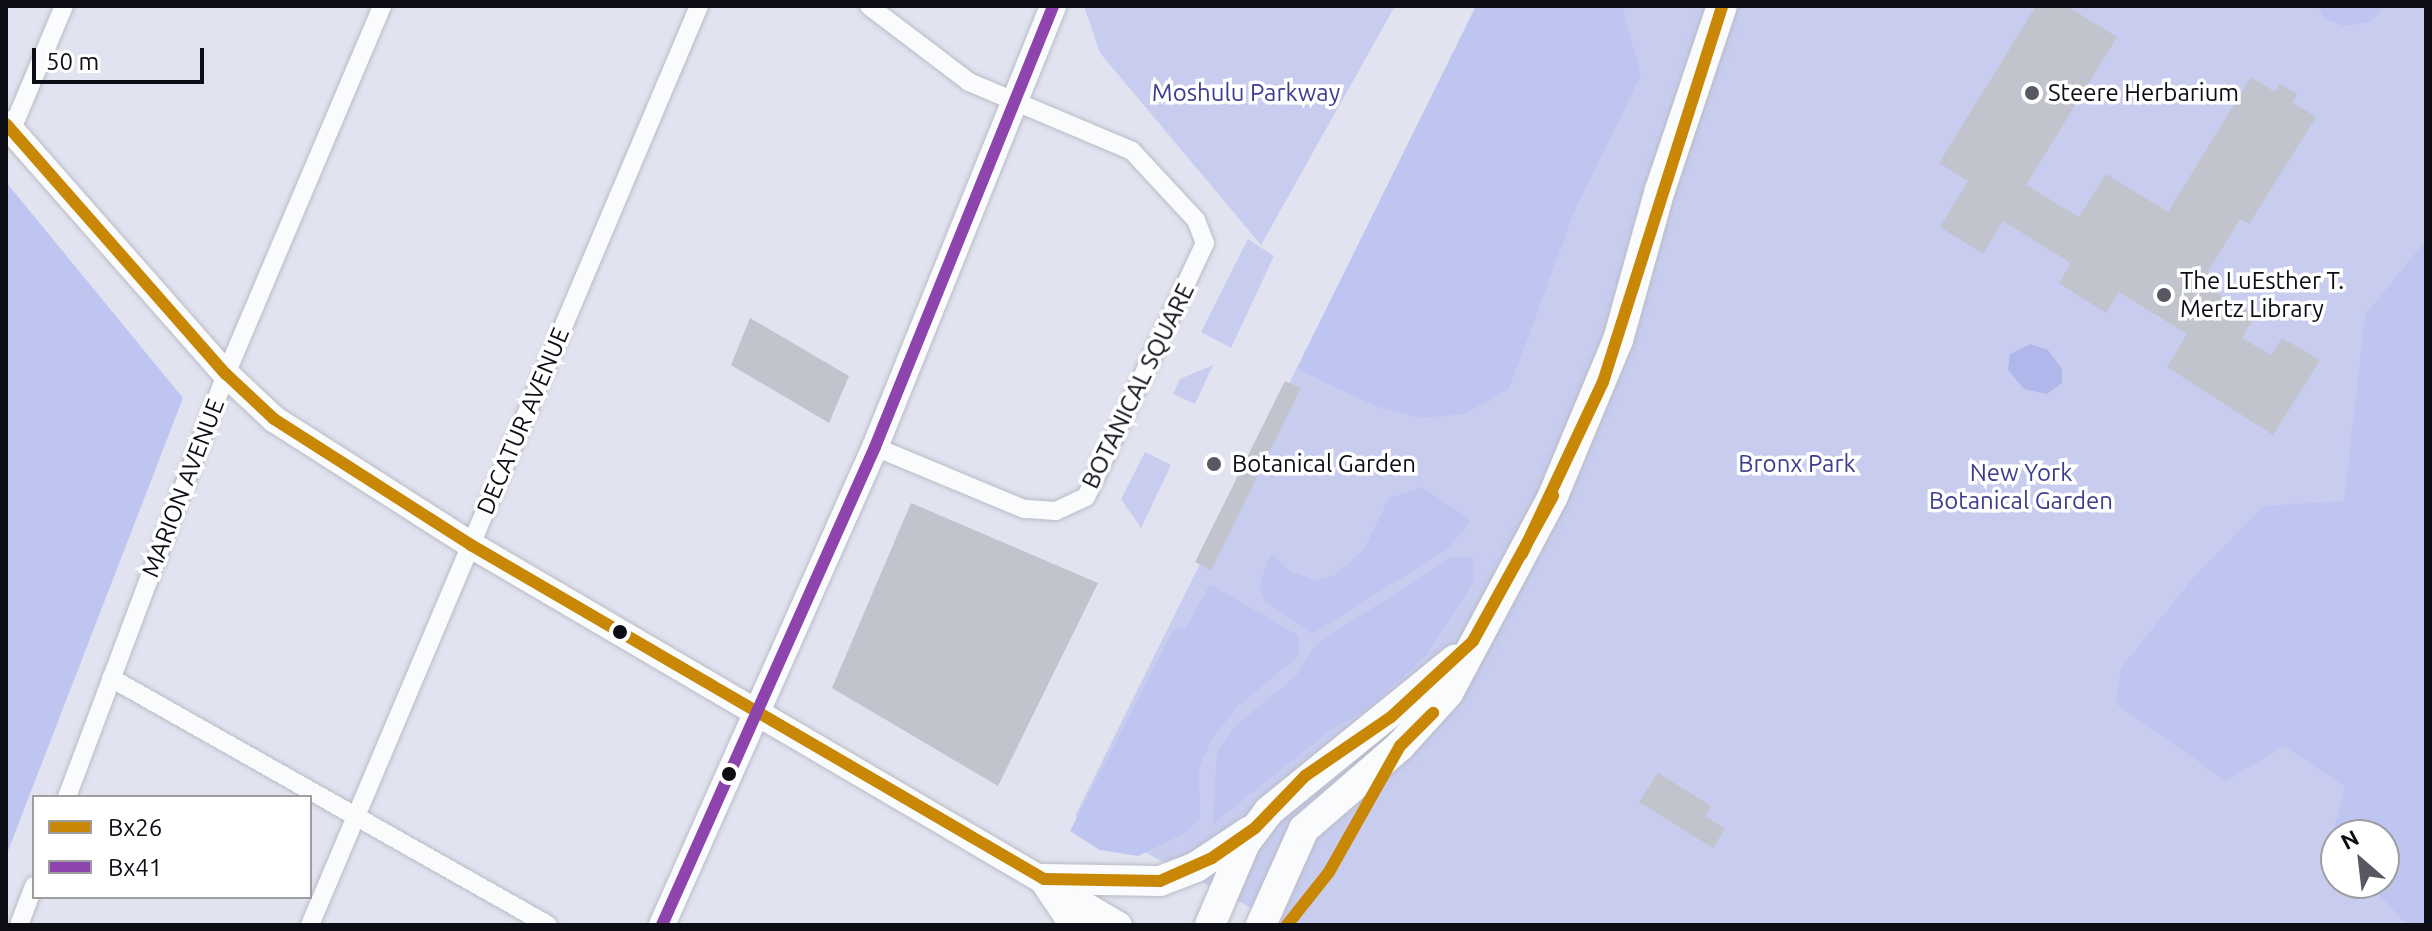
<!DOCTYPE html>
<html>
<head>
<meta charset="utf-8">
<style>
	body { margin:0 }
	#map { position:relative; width:2432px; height:931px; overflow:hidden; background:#e1e3f0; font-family:Ubuntu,sans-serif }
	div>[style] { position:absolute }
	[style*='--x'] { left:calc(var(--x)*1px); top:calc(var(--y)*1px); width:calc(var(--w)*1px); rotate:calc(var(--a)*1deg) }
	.green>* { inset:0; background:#c8cdef }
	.forest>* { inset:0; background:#bfc5f1 }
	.water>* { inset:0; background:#b0b7eb }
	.building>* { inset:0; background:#c1c3cd }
	.roads { filter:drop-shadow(0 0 2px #babbc6) drop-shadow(0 0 2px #babbc6) }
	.minor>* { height:18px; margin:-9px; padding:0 9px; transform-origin:9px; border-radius:9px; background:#fafbfd }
	.secondary>* { height:26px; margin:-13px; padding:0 13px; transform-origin:13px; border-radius:13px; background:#fafbfd }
	.primary>* { height:30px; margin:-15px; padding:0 15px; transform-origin:15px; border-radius:15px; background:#fafbfd }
	.bus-1>* { height:12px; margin:-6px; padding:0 6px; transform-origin:6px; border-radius:6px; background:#c88704 }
	.bus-2>* { height:12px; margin:-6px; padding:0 6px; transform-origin:6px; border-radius:6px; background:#8e44ad }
	.dots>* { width:22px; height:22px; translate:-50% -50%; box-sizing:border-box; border:4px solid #fff; border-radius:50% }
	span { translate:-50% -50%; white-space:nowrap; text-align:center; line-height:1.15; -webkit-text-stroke:7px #fff; paint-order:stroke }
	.park-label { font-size:24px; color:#3c3e8e }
	.poi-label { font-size:24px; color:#0c0d15 }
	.left { translate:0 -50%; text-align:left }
	.street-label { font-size:24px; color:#0c0d15 }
	.frame { position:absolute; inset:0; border:8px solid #0c0d15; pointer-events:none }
	.legend { position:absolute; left:32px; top:795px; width:280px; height:104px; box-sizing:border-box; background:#fff; border:2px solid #9e9ea1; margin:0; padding:10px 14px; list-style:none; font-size:24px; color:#0c0d15 }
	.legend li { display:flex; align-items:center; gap:16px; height:40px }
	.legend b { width:40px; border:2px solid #9e9ea1 }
	.north { position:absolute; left:2320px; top:819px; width:80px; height:80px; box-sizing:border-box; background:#fff; border:2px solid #9e9ea1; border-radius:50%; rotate:332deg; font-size:22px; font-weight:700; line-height:32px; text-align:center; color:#0c0d15 }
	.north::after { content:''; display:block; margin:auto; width:28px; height:36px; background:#575862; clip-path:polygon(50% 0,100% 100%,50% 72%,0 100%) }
	.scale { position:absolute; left:32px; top:48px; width:172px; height:36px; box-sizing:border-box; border:4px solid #0c0d15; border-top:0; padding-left:10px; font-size:24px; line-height:28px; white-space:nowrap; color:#0c0d15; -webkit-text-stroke:6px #fff; paint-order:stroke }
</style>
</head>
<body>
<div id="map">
	<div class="green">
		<i style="clip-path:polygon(1084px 6px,1395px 6px,1261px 245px,1100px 53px)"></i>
		<i style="clip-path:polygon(evenodd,1476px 6px,2426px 6px,2426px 925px,1284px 925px,1075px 816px,1476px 6px,2336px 835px,2384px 835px,2384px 883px,2336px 883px,2336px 835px)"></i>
		<i style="clip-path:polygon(1248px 239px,1274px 256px,1231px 348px,1201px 332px)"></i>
		<i style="clip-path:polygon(1213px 365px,1195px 404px,1173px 394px,1180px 379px)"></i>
		<i style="clip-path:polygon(1145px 452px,1171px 465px,1141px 528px,1121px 499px)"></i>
	</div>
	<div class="forest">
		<i style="clip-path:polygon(1476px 6px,1622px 6px,1641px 75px,1575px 210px,1509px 389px,1464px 414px,1422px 418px,1375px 406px,1297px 369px)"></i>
		<i style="clip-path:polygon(2319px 6px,2384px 6px,2371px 22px,2343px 26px,2323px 18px)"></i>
		<i style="clip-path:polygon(6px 182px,183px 398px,6px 856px)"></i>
		<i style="clip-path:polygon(2426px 240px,2426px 925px,2407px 925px,2369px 883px,2384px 883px,2384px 835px,2336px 835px,2336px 854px,2329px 848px,2345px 787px,2284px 746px,2226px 781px,2115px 703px,2121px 668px,2193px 578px,2263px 506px,2344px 501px,2365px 315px)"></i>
		<i style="clip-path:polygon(1422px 487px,1471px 520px,1449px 548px,1312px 634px,1265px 601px,1259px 586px,1271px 553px,1290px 571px,1314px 580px,1334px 576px,1364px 549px,1389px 498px)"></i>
		<i style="clip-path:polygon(1452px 557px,1473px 557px,1474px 581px,1426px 656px,1365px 711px,1329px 731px,1213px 824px,1217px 751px,1235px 726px,1296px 676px,1316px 644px)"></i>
		<i style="clip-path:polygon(1210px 584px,1299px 636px,1299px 656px,1238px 706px,1212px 739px,1199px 768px,1200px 817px,1189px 831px,1138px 856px,1100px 850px,1070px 831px,1175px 627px,1185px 630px)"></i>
	</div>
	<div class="water">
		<i style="clip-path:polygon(2030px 344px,2048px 350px,2062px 369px,2062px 383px,2047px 394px,2024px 389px,2008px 370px,2010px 354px)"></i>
	</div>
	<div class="building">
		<i style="clip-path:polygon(2036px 6px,2067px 6px,2117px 37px,2026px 185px,2079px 217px,2106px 174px,2168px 212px,2251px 77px,2275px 92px,2280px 84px,2297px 94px,2292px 102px,2316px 117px,2249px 224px,2240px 219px,2201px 283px,2255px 316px,2242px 338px,2271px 355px,2282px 338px,2320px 360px,2273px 435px,2167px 367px,2187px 334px,2119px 292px,2106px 313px,2059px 283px,2071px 263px,2003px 221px,1983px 254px,1940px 227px,1968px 181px,1939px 163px)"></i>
		<i style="clip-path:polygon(750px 318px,849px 376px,829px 423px,731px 365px)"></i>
		<i style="clip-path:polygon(1285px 381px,1301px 388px,1211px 570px,1195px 562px)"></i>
		<i style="clip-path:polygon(911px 503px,1098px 583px,998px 786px,832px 688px)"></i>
		<i style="clip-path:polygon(1658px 773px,1711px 806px,1705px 816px,1725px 829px,1713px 848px,1639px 802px)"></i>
	</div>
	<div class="roads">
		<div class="minor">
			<i style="--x:869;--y:6;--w:126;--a:37.2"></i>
			<i style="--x:969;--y:82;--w:177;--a:22.9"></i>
			<i style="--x:1132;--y:151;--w:94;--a:47.2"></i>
			<i style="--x:1196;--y:220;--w:25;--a:69"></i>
			<i style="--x:1205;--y:243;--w:280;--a:115.1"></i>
			<i style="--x:1086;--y:497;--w:33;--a:155"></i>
			<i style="--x:1056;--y:511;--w:32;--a:-176"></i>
			<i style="--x:1024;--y:509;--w:161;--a:-157.4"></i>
			<i style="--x:12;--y:129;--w:134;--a:-67.1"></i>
			<i style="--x:111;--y:678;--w:502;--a:29.48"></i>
			<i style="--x:67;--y:797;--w:452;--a:-69.4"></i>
			<i style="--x:226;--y:374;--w:400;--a:-67"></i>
			<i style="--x:19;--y:925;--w:42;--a:-69"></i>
			<i style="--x:310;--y:925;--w:998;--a:-67.06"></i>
		</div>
		<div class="secondary">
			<i style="--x:6;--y:124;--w:333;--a:48.7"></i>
			<i style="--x:226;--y:374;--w:66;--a:43.2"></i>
			<i style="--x:274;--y:419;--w:234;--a:32.6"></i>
			<i style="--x:471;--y:545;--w:751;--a:30.39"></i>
			<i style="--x:662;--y:925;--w:523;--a:-65.98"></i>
			<i style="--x:875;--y:447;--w:476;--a:-68"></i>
		</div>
		<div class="primary">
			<i style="--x:1044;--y:879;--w:116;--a:1"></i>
			<i style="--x:1160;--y:881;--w:39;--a:-21"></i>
			<i style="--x:1196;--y:867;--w:65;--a:-33.7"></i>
			<i style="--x:1044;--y:879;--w:55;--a:56"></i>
			<i style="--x:1210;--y:925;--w:89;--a:-66.9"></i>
			<i style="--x:1245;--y:843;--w:40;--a:-53"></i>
			<i style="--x:1269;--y:811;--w:240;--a:-39.1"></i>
			<i style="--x:1261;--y:925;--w:105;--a:-65.9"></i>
			<i style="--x:1304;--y:829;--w:127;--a:-40.8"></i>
			<i style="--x:1400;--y:746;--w:72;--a:-47.8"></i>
			<i style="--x:1448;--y:693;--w:223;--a:-61.9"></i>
			<i style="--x:1553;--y:496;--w:169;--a:-67.4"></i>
			<i style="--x:1618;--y:340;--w:156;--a:-74.4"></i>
			<i style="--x:1660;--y:190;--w:194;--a:-71.4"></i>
		</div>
	</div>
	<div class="bus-1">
		<i style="--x:6;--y:124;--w:333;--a:48.7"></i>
		<i style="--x:226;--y:374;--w:66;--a:43.2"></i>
		<i style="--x:274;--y:419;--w:234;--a:32.6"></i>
		<i style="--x:471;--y:545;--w:663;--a:30.24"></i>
		<i style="--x:1044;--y:879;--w:116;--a:1"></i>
		<i style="--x:1160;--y:881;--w:57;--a:-23.9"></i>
		<i style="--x:1212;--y:858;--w:52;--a:-34.9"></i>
		<i style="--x:1255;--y:828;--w:72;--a:-46.1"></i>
		<i style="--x:1305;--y:776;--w:104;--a:-34.5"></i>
		<i style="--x:1391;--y:717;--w:112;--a:-42.8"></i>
		<i style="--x:1473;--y:641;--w:166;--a:-61.1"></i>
		<i style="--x:1522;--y:554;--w:190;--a:-64.8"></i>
		<i style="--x:1603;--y:382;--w:394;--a:-72.4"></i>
		<i style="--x:1287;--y:925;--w:68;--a:-51.6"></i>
		<i style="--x:1329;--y:872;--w:145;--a:-60.6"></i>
		<i style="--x:1400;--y:746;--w:47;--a:-45"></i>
	</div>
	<div class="bus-2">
		<i style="--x:662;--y:925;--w:523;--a:-65.98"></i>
		<i style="--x:875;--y:447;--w:476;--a:-68"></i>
	</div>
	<div class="dots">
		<i style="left:2032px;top:93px;background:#575862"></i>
		<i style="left:2164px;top:295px;background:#575862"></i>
		<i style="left:1214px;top:464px;background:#575862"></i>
		<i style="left:620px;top:632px;background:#0c0d15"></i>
		<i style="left:729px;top:774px;background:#0c0d15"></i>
	</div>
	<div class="park-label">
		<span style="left:1246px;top:93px">Moshulu Parkway</span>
		<span style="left:1797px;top:464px">Bronx Park</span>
		<span style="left:2021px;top:487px">New York<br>Botanical Garden</span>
	</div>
	<div class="poi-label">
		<span class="left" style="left:2048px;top:93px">Steere Herbarium</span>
		<span class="left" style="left:2180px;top:295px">The LuEsther T.<br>Mertz Library</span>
		<span class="left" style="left:1232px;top:464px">Botanical Garden</span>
	</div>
	<div class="street-label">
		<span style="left:1138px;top:386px;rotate:-64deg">BOTANICAL SQUARE</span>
		<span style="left:523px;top:421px;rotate:-67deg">DECATUR AVENUE</span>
		<span style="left:183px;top:488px;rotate:-69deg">MARION AVENUE</span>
	</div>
	<div class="frame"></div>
	<ul class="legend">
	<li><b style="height:10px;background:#c88704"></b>Bx26</li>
	<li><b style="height:10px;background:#8e44ad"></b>Bx41</li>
	</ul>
	<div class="north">N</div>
	<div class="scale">50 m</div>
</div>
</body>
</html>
